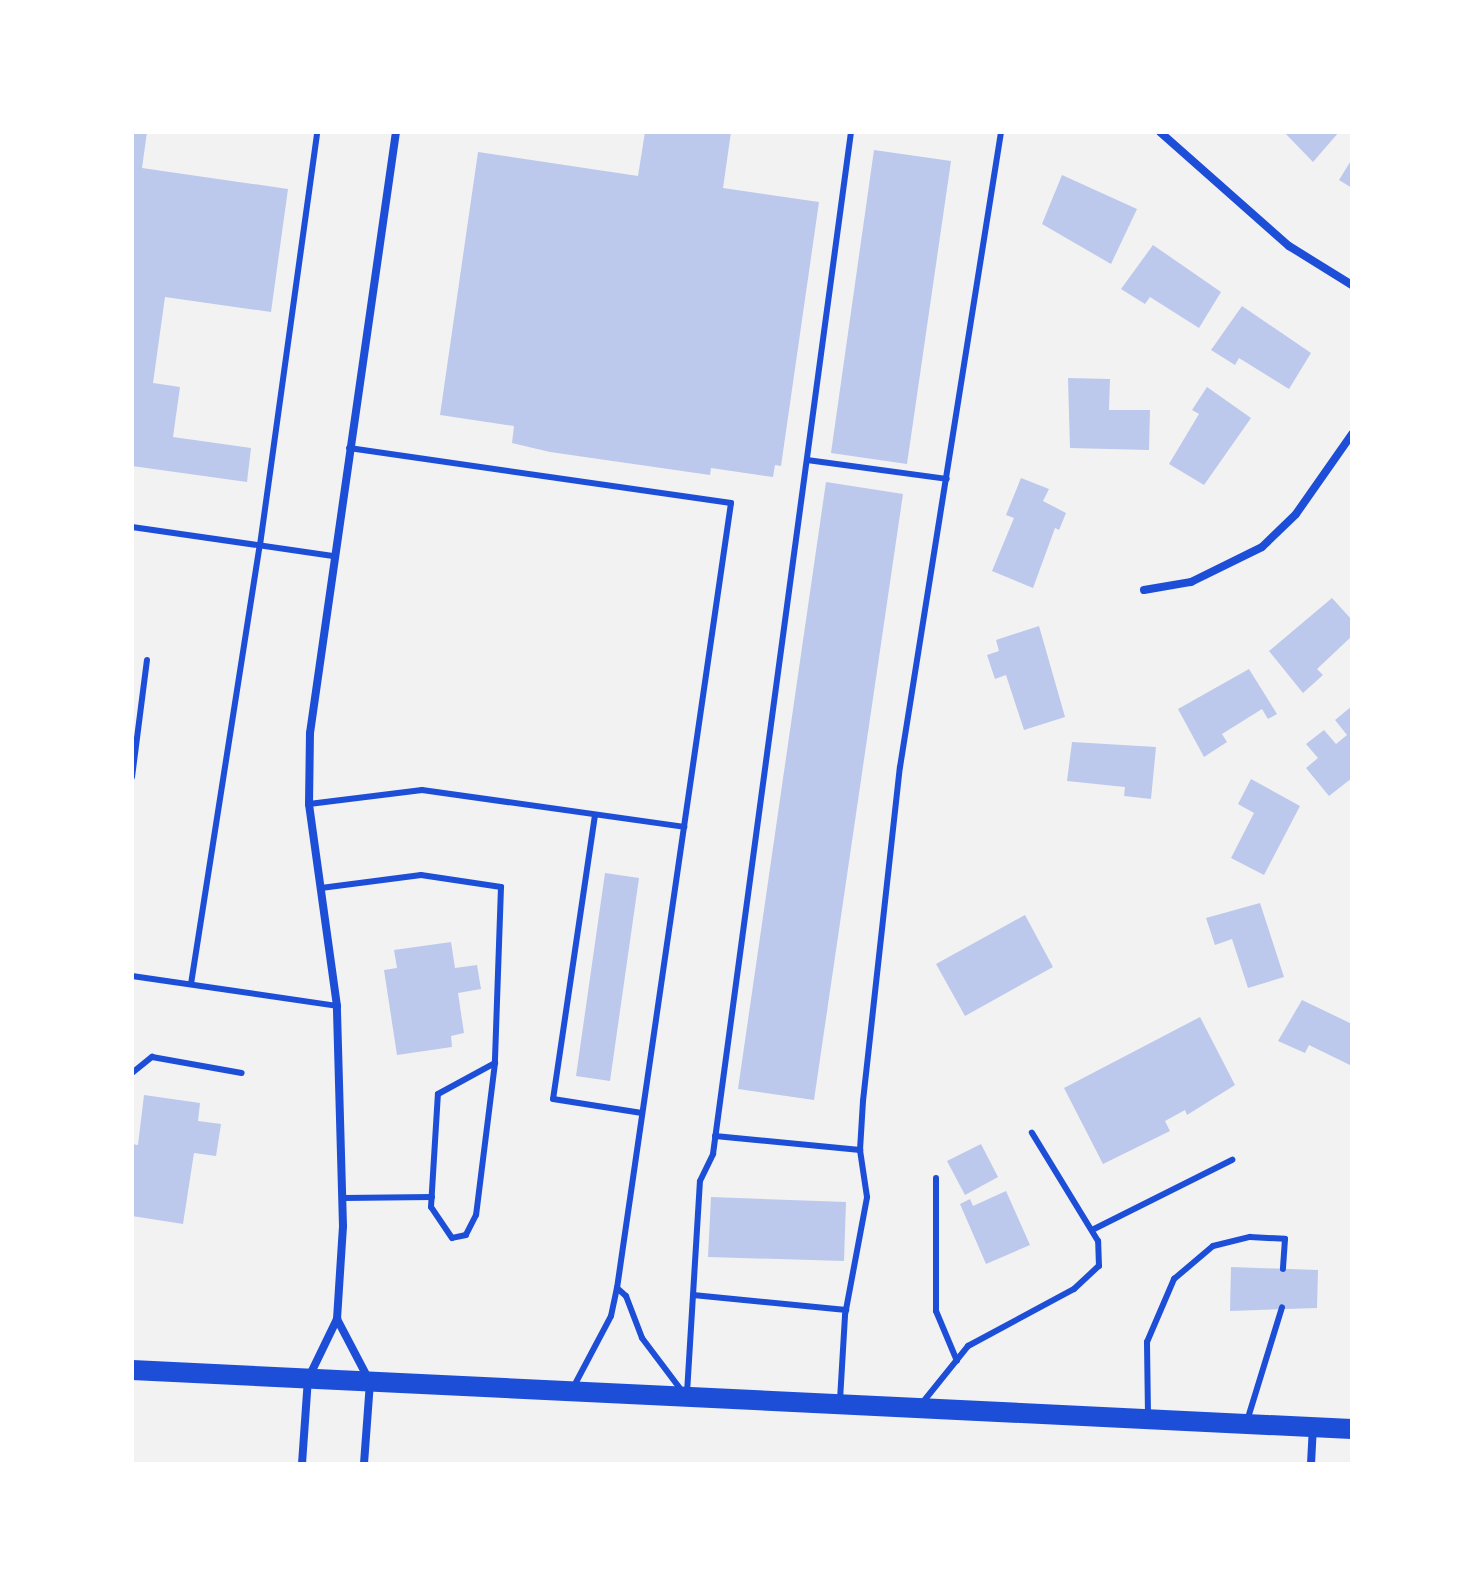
<!DOCTYPE html>
<html>
<head>
<meta charset="utf-8">
<style>
	body { margin:0 }
	#map { position:relative; width:1484px; height:1596px; overflow:hidden; background:#f2f2f2; font-family:Helvetica,sans-serif }
	div>[style] { position:absolute }
	[style*='--x'] { left:calc(var(--x)*1px); top:calc(var(--y)*1px); width:calc(var(--w)*1px); rotate:calc(var(--a)*1deg) }
	.building>* { inset:0; background:#bdc9ec }
	.service>* { height:6px; margin:-3px; padding:0 3px; transform-origin:3px; border-radius:3px; background:#1d4ed8 }
	.minor>* { height:8px; margin:-4px; padding:0 4px; transform-origin:4px; border-radius:4px; background:#1d4ed8 }
	.primary>* { height:20px; margin:-10px; padding:0 10px; transform-origin:10px; border-radius:10px; background:#1d4ed8 }
	span { translate:-50% -50%; white-space:nowrap; text-align:center; line-height:1.15; -webkit-text-stroke:6px #fff; paint-order:stroke }
	.frame { position:absolute; inset:0; border:134px solid #fff; pointer-events:none }
</style>
</head>
<body>
<div id="map">
	<div class="building">
		<i style="clip-path:polygon(132px 132px,147px 132px,142px 168px,288px 189px,271px 312px,165px 297px,153px 383px,180px 387px,173px 437px,251px 448px,247px 482px,132px 466px)"></i>
		<i style="clip-path:polygon(645px 132px,731px 132px,723px 188px,819px 202px,781px 466px,775px 465px,773px 477px,711px 468px,710px 475px,550px 452px,512px 443px,514px 426px,440px 415px,478px 152px,638px 176px)"></i>
		<i style="clip-path:polygon(1284px 132px,1339px 132px,1313px 162px)"></i>
		<i style="clip-path:polygon(874px 150px,951px 161px,907px 464px,831px 453px)"></i>
		<i style="clip-path:polygon(1352px 159px,1352px 188px,1339px 180px)"></i>
		<i style="clip-path:polygon(1062px 175px,1137px 209px,1111px 264px,1042px 224px)"></i>
		<i style="clip-path:polygon(1153px 245px,1221px 292px,1199px 328px,1150px 297px,1145px 304px,1121px 289px)"></i>
		<i style="clip-path:polygon(1242px 306px,1311px 353px,1289px 389px,1239px 358px,1235px 365px,1211px 350px)"></i>
		<i style="clip-path:polygon(1068px 378px,1110px 379px,1109px 410px,1150px 410px,1149px 450px,1070px 448px)"></i>
		<i style="clip-path:polygon(1207px 387px,1251px 418px,1204px 485px,1169px 464px,1199px 414px,1192px 410px)"></i>
		<i style="clip-path:polygon(1021px 478px,1049px 489px,1043px 501px,1066px 513px,1059px 530px,1055px 528px,1033px 588px,992px 571px,1014px 518px,1006px 515px)"></i>
		<i style="clip-path:polygon(826px 482px,903px 494px,814px 1100px,738px 1089px)"></i>
		<i style="clip-path:polygon(1332px 598px,1352px 620px,1352px 636px,1317px 669px,1323px 675px,1303px 693px,1269px 651px)"></i>
		<i style="clip-path:polygon(1039px 626px,1065px 717px,1024px 730px,1006px 675px,995px 679px,987px 655px,999px 651px,996px 640px)"></i>
		<i style="clip-path:polygon(1249px 669px,1277px 714px,1268px 719px,1262px 709px,1222px 734px,1227px 742px,1204px 757px,1178px 709px)"></i>
		<i style="clip-path:polygon(1352px 706px,1352px 778px,1329px 796px,1306px 768px,1318px 758px,1306px 744px,1324px 730px,1336px 744px,1347px 735px,1335px 720px)"></i>
		<i style="clip-path:polygon(1072px 742px,1156px 747px,1151px 799px,1124px 796px,1125px 787px,1067px 781px)"></i>
		<i style="clip-path:polygon(1251px 779px,1300px 806px,1264px 875px,1231px 858px,1254px 813px,1238px 804px)"></i>
		<i style="clip-path:polygon(605px 873px,639px 878px,610px 1081px,576px 1076px)"></i>
		<i style="clip-path:polygon(1260px 903px,1284px 977px,1248px 988px,1232px 939px,1215px 945px,1206px 918px)"></i>
		<i style="clip-path:polygon(1025px 915px,1053px 967px,965px 1016px,936px 964px)"></i>
		<i style="clip-path:polygon(451px 942px,455px 968px,477px 965px,481px 989px,458px 993px,464px 1033px,451px 1036px,452px 1047px,397px 1055px,384px 970px,397px 968px,394px 950px)"></i>
		<i style="clip-path:polygon(1302px 1000px,1352px 1024px,1352px 1066px,1309px 1045px,1305px 1053px,1278px 1041px)"></i>
		<i style="clip-path:polygon(1200px 1017px,1235px 1085px,1187px 1115px,1185px 1110px,1165px 1121px,1170px 1131px,1103px 1164px,1064px 1088px)"></i>
		<i style="clip-path:polygon(144px 1095px,200px 1103px,198px 1121px,221px 1124px,216px 1156px,194px 1153px,183px 1224px,132px 1216px,132px 1144px,138px 1145px)"></i>
		<i style="clip-path:polygon(981px 1144px,998px 1177px,965px 1195px,947px 1161px)"></i>
		<i style="clip-path:polygon(1006px 1191px,1030px 1245px,986px 1264px,960px 1204px,970px 1199px,973px 1206px)"></i>
		<i style="clip-path:polygon(711px 1197px,846px 1202px,844px 1261px,708px 1257px)"></i>
		<i style="clip-path:polygon(1231px 1267px,1318px 1270px,1317px 1308px,1230px 1311px)"></i>
	</div>
	<div class="service">
		<i style="--x:349;--y:448;--w:386;--a:8.2"></i>
		<i style="--x:731;--y:503;--w:793;--a:98.26"></i>
		<i style="--x:807;--y:460;--w:141;--a:7.7"></i>
		<i style="--x:132;--y:527;--w:203;--a:8.2"></i>
		<i style="--x:132;--y:777;--w:118;--a:-82.7"></i>
		<i style="--x:309;--y:804;--w:114;--a:-7.1"></i>
		<i style="--x:422;--y:790;--w:265;--a:8"></i>
		<i style="--x:595;--y:815;--w:287;--a:98.4"></i>
		<i style="--x:553;--y:1099;--w:90;--a:8.9"></i>
		<i style="--x:321;--y:888;--w:101;--a:-7.4"></i>
		<i style="--x:421;--y:875;--w:81;--a:8.5"></i>
		<i style="--x:501;--y:887;--w:176;--a:92"></i>
		<i style="--x:495;--y:1063;--w:153;--a:97.1"></i>
		<i style="--x:476;--y:1215;--w:22;--a:117"></i>
		<i style="--x:466;--y:1235;--w:14;--a:168"></i>
		<i style="--x:452;--y:1238;--w:37;--a:-124"></i>
		<i style="--x:431;--y:1207;--w:113;--a:-86.5"></i>
		<i style="--x:438;--y:1094;--w:65;--a:-28.5"></i>
		<i style="--x:132;--y:976;--w:207;--a:8.3"></i>
		<i style="--x:191;--y:984;--w:444;--a:-81.1"></i>
		<i style="--x:260;--y:545;--w:417;--a:-82.1"></i>
		<i style="--x:132;--y:1073;--w:26;--a:-39"></i>
		<i style="--x:152;--y:1057;--w:91;--a:10.1"></i>
		<i style="--x:715;--y:1136;--w:146;--a:5.5"></i>
		<i style="--x:936;--y:1178;--w:133;--a:90"></i>
		<i style="--x:936;--y:1311;--w:54;--a:67.2"></i>
		<i style="--x:343;--y:1198;--w:89;--a:-0.6"></i>
		<i style="--x:1092;--y:1230;--w:157;--a:-26.6"></i>
		<i style="--x:693;--y:1295;--w:154;--a:5.6"></i>
		<i style="--x:574;--y:1386;--w:79;--a:-62.1"></i>
		<i style="--x:611;--y:1316;--w:29;--a:-78"></i>
		<i style="--x:617;--y:1288;--w:12;--a:42"></i>
		<i style="--x:626;--y:1296;--w:45;--a:69.1"></i>
		<i style="--x:642;--y:1338;--w:66;--a:53"></i>
		<i style="--x:687;--y:1393;--w:212;--a:-86.5"></i>
		<i style="--x:700;--y:1181;--w:30;--a:-64"></i>
		<i style="--x:713;--y:1154;--w:1031;--a:-82.31"></i>
		<i style="--x:840;--y:1400;--w:85;--a:-86.6"></i>
		<i style="--x:845;--y:1315;--w:120;--a:-79.4"></i>
		<i style="--x:867;--y:1197;--w:48;--a:-98.5"></i>
		<i style="--x:860;--y:1150;--w:49;--a:-86.5"></i>
		<i style="--x:863;--y:1101;--w:336;--a:-83.7"></i>
		<i style="--x:900;--y:767;--w:643;--a:-80.96"></i>
		<i style="--x:923;--y:1402;--w:72;--a:-51.2"></i>
		<i style="--x:968;--y:1346;--w:120;--a:-28.3"></i>
		<i style="--x:1074;--y:1289;--w:34;--a:-43"></i>
		<i style="--x:1099;--y:1266;--w:25;--a:-92"></i>
		<i style="--x:1098;--y:1241;--w:127;--a:-121.4"></i>
		<i style="--x:1148;--y:1415;--w:73;--a:-90.8"></i>
		<i style="--x:1147;--y:1342;--w:69;--a:-66.8"></i>
		<i style="--x:1174;--y:1279;--w:51;--a:-40.2"></i>
		<i style="--x:1213;--y:1246;--w:38;--a:-14"></i>
		<i style="--x:1250;--y:1237;--w:35;--a:3"></i>
		<i style="--x:1285;--y:1239;--w:30;--a:94"></i>
		<i style="--x:1247;--y:1421;--w:119;--a:-72.9"></i>
	</div>
	<div class="minor">
		<i style="--x:1160;--y:132;--w:172;--a:41.5"></i>
		<i style="--x:1289;--y:246;--w:74;--a:31.8"></i>
		<i style="--x:1144;--y:590;--w:48;--a:-9.7"></i>
		<i style="--x:1191;--y:582;--w:79;--a:-26.2"></i>
		<i style="--x:1262;--y:547;--w:47;--a:-44.1"></i>
		<i style="--x:1296;--y:514;--w:98;--a:-55"></i>
		<i style="--x:337;--y:1319;--w:71;--a:62.4"></i>
		<i style="--x:370;--y:1382;--w:82;--a:94.2"></i>
		<i style="--x:302;--y:1464;--w:85;--a:-86"></i>
		<i style="--x:308;--y:1379;--w:67;--a:-64.2"></i>
		<i style="--x:337;--y:1319;--w:93;--a:-86.3"></i>
		<i style="--x:343;--y:1226;--w:220;--a:-91.6"></i>
		<i style="--x:337;--y:1006;--w:204;--a:-97.9"></i>
		<i style="--x:309;--y:804;--w:71;--a:-89.2"></i>
		<i style="--x:310;--y:733;--w:607;--a:-81.86"></i>
		<i style="--x:1311;--y:1464;--w:35;--a:-87"></i>
	</div>
	<div class="primary">
		<i style="--x:132;--y:1370;--w:1221;--a:2.77"></i>
	</div>
	<div class="frame"></div>
</div>
</body>
</html>
